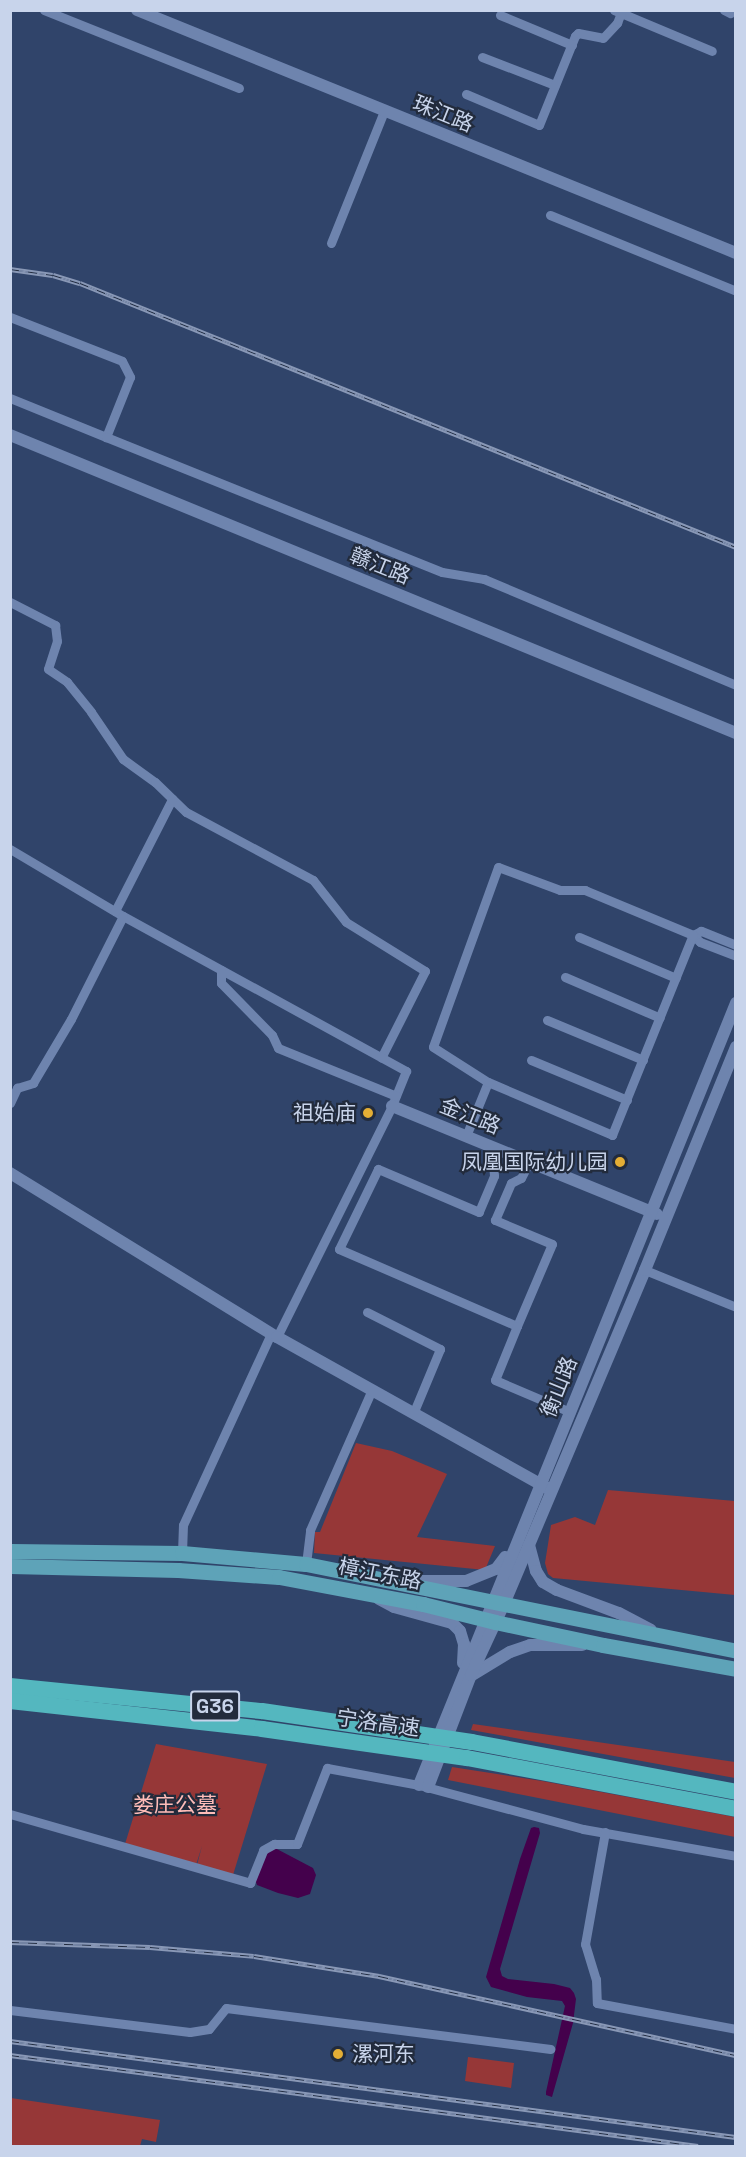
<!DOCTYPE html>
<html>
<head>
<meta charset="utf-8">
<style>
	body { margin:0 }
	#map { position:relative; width:746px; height:2157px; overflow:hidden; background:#30446a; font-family:"Space Grotesk","Noto Sans SC",sans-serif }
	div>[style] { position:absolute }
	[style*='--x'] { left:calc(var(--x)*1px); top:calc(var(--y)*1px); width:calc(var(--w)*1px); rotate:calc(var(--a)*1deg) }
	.green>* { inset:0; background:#963737 }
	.water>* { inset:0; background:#44014c }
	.minor>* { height:9px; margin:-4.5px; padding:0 4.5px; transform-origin:4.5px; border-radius:4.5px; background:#6e84ae }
	.tertiary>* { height:12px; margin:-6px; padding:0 6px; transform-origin:6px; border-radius:6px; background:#6e84ae }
	.primary>* { height:15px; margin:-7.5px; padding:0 7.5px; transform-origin:7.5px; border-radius:7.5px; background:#5ea3b8 }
	.motorway>* { height:16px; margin:-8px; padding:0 8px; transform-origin:8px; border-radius:8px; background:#54b7bf }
	.rail>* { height:5px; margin-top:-2.5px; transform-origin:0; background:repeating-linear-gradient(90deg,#222b3c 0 9px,#8998b6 0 18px); box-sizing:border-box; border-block:2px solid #8998b6 }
	.dots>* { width:16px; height:16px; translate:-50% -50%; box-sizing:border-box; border:3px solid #222b3c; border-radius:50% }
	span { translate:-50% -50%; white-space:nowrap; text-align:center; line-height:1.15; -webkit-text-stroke:4.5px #222b3c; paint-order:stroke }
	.shield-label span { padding:2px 4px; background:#222b3c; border:2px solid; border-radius:4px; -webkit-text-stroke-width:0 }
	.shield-label { font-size:20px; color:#c8d4eb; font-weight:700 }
	.street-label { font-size:21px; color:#c8d4eb }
	.poi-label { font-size:21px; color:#c8d4eb }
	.right { translate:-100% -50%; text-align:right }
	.left { translate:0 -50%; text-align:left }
	.park-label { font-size:21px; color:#febcb8 }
	.frame { position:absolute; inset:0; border:12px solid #c8d4eb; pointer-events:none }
</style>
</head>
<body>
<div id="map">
	<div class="green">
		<i style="clip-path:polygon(356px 1443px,392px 1451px,447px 1474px,417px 1537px,495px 1546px,485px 1570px,314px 1553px,315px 1532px,320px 1532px)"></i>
		<i style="clip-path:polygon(608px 1490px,735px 1501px,735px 1595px,553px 1578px,548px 1574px,545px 1563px,551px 1525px,575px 1517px,595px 1525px)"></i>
		<i style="clip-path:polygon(473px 1724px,735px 1762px,735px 1778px,471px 1730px)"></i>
		<i style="clip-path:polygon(156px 1744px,267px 1764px,233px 1875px,197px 1865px,202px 1846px,196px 1865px,125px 1844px)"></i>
		<i style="clip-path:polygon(452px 1767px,542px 1781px,735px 1817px,735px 1837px,448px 1780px)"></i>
		<i style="clip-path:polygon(468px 2057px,514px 2063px,511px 2088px,465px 2081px)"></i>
		<i style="clip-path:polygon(11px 2098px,160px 2120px,156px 2142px,142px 2139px,140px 2146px,11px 2146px)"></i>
	</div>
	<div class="water">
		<i style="clip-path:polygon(534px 1827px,539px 1828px,540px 1833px,500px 1969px,502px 1976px,508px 1979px,554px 1984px,570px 1988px,574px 1993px,576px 1999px,573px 2023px,552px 2097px,546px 2095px,546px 2092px,565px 2006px,562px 2001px,527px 1997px,491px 1987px,486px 1977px,520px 1859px,531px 1828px)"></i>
		<i style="clip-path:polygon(275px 1848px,313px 1868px,316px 1875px,310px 1894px,298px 1898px,278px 1893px,257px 1885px,255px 1879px,267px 1852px)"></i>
	</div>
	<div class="minor">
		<i style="--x:44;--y:10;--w:210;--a:21.8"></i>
		<i style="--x:614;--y:10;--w:106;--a:22.7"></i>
		<i style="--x:724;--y:10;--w:7;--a:27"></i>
		<i style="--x:500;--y:15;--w:78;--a:22.6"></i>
		<i style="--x:482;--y:57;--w:78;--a:21"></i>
		<i style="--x:466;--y:94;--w:79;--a:23"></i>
		<i style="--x:539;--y:125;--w:96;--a:-68"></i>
		<i style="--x:575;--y:36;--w:4;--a:-45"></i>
		<i style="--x:578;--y:33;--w:25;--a:11"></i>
		<i style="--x:603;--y:38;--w:21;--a:-47"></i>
		<i style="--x:617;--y:23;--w:14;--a:-69"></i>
		<i style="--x:550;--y:215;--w:201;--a:22.2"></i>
		<i style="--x:331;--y:243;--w:142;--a:-68.1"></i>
		<i style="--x:10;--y:317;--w:120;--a:21.4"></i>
		<i style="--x:122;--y:361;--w:18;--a:63"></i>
		<i style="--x:130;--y:377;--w:65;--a:111.8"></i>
		<i style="--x:106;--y:437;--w:104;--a:-157.9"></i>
		<i style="--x:106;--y:437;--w:362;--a:21.9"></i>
		<i style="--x:442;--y:572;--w:43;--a:9.5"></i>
		<i style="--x:484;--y:579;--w:273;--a:22.8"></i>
		<i style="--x:10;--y:602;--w:51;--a:27.1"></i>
		<i style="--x:55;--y:625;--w:16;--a:83"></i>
		<i style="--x:57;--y:641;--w:29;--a:108"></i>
		<i style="--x:48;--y:669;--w:23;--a:34"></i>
		<i style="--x:67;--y:682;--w:38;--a:51"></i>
		<i style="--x:91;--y:712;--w:57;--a:55.8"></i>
		<i style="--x:123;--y:759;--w:39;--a:36"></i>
		<i style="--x:155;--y:782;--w:43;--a:44.1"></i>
		<i style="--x:186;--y:812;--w:144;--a:28.2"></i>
		<i style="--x:313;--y:880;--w:53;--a:51.8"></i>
		<i style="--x:346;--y:922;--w:93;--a:31.8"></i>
		<i style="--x:425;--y:971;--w:97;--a:116.8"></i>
		<i style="--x:10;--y:849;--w:131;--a:30.7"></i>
		<i style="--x:123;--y:916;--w:323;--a:28.7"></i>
		<i style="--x:406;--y:1071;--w:38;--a:112"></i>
		<i style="--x:392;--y:1106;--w:258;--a:116.5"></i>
		<i style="--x:115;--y:911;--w:126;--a:-63"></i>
		<i style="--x:579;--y:937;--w:105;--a:22.9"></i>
		<i style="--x:736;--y:945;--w:38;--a:-158"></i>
		<i style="--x:701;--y:931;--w:9;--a:153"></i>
		<i style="--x:693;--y:935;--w:10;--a:45"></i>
		<i style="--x:700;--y:942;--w:39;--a:21"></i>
		<i style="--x:221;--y:970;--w:13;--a:90"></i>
		<i style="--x:221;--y:983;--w:73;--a:45.6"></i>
		<i style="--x:272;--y:1035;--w:14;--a:65"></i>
		<i style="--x:278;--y:1048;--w:127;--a:22.1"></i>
		<i style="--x:565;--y:977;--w:103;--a:23.3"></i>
		<i style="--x:547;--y:1020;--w:104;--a:22.6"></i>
		<i style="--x:531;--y:1060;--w:104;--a:22.6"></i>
		<i style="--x:10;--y:1103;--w:17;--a:-65"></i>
		<i style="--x:17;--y:1088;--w:17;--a:-17"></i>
		<i style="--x:33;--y:1083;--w:74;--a:-59.3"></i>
		<i style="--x:71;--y:1019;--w:115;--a:-63.2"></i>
		<i style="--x:466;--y:1136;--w:58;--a:-67.8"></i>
		<i style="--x:488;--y:1082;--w:135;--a:23.1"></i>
		<i style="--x:612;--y:1135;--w:216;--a:-68"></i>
		<i style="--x:693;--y:935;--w:117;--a:-157.4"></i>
		<i style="--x:585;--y:890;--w:25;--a:180"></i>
		<i style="--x:560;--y:890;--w:66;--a:-159.6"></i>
		<i style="--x:498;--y:867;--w:191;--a:109.9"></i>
		<i style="--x:433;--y:1047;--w:65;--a:32.5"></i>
		<i style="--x:498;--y:1149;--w:16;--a:108"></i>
		<i style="--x:493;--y:1164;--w:12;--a:85"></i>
		<i style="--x:494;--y:1176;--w:39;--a:113"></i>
		<i style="--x:479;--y:1212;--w:110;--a:-156.9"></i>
		<i style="--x:378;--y:1169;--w:89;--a:116"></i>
		<i style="--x:339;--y:1249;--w:194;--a:23.4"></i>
		<i style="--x:517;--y:1326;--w:89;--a:-66.9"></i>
		<i style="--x:552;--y:1244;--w:62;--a:-157.2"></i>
		<i style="--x:495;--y:1220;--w:40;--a:-66.6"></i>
		<i style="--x:511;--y:1183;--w:11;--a:-27"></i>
		<i style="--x:521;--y:1178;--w:18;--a:-63"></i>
		<i style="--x:645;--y:1270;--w:98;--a:22.1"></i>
		<i style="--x:367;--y:1312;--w:82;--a:26.9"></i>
		<i style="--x:440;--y:1349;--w:70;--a:112.6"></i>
		<i style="--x:517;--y:1326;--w:58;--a:112.2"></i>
		<i style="--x:495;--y:1380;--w:82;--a:23.1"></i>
		<i style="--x:182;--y:1553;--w:28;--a:-88"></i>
		<i style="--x:183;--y:1525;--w:210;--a:-65.3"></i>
		<i style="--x:306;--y:1564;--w:34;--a:-83"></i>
		<i style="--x:310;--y:1530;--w:151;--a:-66.2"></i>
		<i style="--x:10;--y:1814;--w:250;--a:16"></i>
		<i style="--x:250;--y:1883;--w:35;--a:-68"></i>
		<i style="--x:263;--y:1850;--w:13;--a:-29"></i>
		<i style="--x:274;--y:1844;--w:23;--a:0"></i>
		<i style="--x:297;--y:1844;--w:82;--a:-68.5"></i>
		<i style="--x:327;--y:1768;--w:94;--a:10.5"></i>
		<i style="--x:419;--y:1785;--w:170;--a:15"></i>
		<i style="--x:583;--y:1829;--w:155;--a:10"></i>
		<i style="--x:605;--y:1832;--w:114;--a:100.1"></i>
		<i style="--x:585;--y:1944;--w:37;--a:73"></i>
		<i style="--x:596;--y:1979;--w:24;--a:88"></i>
		<i style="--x:597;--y:2003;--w:141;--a:10.6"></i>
		<i style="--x:10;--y:2010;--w:181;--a:7"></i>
		<i style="--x:190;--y:2032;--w:19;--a:-9"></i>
		<i style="--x:209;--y:2029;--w:27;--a:-51"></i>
		<i style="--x:226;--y:2008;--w:327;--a:7.2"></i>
	</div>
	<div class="tertiary">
		<i style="--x:137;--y:10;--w:646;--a:22.08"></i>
		<i style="--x:10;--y:435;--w:785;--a:22.32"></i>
		<i style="--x:392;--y:1106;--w:286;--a:22.2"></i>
		<i style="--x:10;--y:1173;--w:313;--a:31.6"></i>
		<i style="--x:277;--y:1337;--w:309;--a:29.2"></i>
		<i style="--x:529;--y:1545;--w:27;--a:75"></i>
		<i style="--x:536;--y:1571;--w:13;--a:58"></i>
		<i style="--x:543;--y:1582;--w:16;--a:30"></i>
		<i style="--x:557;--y:1590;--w:66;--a:20.4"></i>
		<i style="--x:619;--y:1613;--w:36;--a:28"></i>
		<i style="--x:411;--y:1581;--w:55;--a:0"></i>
		<i style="--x:466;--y:1581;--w:32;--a:-22"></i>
		<i style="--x:496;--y:1569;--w:15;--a:-53"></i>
		<i style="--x:379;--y:1599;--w:17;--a:28"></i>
		<i style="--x:394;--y:1607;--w:60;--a:15.4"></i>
		<i style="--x:452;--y:1623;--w:11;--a:45"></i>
		<i style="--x:460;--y:1631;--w:14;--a:73"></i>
		<i style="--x:464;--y:1644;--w:19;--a:93"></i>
		<i style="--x:472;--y:1675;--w:44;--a:-31.2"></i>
		<i style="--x:510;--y:1652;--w:21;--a:-19"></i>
		<i style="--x:530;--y:1645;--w:52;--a:0"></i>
		<i style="--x:419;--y:1785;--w:844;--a:-67.93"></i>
		<i style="--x:428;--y:1787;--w:120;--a:-69"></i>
		<i style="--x:471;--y:1675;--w:78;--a:-65.1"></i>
		<i style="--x:504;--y:1604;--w:363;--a:-67.1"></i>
		<i style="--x:645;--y:1270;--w:241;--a:-67.8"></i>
	</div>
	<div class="primary">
		<i style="--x:10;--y:1551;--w:172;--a:0.7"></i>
		<i style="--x:182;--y:1553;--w:124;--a:5.1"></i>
		<i style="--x:306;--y:1564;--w:439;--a:11.4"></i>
		<i style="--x:10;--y:1566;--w:168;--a:1.4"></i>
		<i style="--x:178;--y:1570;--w:101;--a:4"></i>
		<i style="--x:279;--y:1577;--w:147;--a:10.6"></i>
		<i style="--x:423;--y:1604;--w:74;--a:14"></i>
		<i style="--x:495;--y:1622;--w:110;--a:12"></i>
		<i style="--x:603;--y:1645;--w:135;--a:10.2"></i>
	</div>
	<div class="motorway">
		<i style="--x:10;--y:1686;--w:253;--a:5.7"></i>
		<i style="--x:262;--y:1711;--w:212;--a:8.4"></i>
		<i style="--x:472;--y:1742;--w:269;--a:10.7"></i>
		<i style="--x:10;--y:1701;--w:254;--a:6.3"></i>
		<i style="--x:262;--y:1729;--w:207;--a:8.1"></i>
		<i style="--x:467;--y:1758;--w:274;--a:10.7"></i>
	</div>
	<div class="rail">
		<i style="--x:10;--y:269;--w:43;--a:7.9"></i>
		<i style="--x:53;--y:275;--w:28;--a:17"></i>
		<i style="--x:80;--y:283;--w:707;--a:21.92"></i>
		<i style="--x:10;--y:1942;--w:140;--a:2"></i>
		<i style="--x:150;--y:1947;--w:104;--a:4.9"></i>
		<i style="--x:254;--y:1956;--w:127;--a:9.1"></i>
		<i style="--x:379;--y:1976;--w:366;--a:12.5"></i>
		<i style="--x:10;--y:2041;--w:732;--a:7.53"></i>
		<i style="--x:10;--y:2055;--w:694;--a:7.53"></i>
	</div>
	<div class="dots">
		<i style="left:368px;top:1113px;background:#e4ae35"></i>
		<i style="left:620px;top:1162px;background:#e4ae35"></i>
		<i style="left:338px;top:2054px;background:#e4ae35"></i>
	</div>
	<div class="shield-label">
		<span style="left:215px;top:1706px">G36</span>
	</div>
	<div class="street-label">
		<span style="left:443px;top:114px;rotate:22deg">珠江路</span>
		<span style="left:380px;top:566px;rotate:22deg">赣江路</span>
		<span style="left:470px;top:1116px;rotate:22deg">金江路</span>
		<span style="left:559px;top:1387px;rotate:-68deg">衡山路</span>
		<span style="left:380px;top:1574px;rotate:11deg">樟江东路</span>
		<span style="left:378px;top:1723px;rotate:8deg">宁洛高速</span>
	</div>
	<div class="poi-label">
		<span class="right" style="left:356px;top:1113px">祖始庙</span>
		<span class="right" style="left:608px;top:1162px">凤凰国际幼儿园</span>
		<span class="left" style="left:352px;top:2054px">漯河东</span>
	</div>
	<div class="park-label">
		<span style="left:175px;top:1805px">娄庄公墓</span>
	</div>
	<div class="frame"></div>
</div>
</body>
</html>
